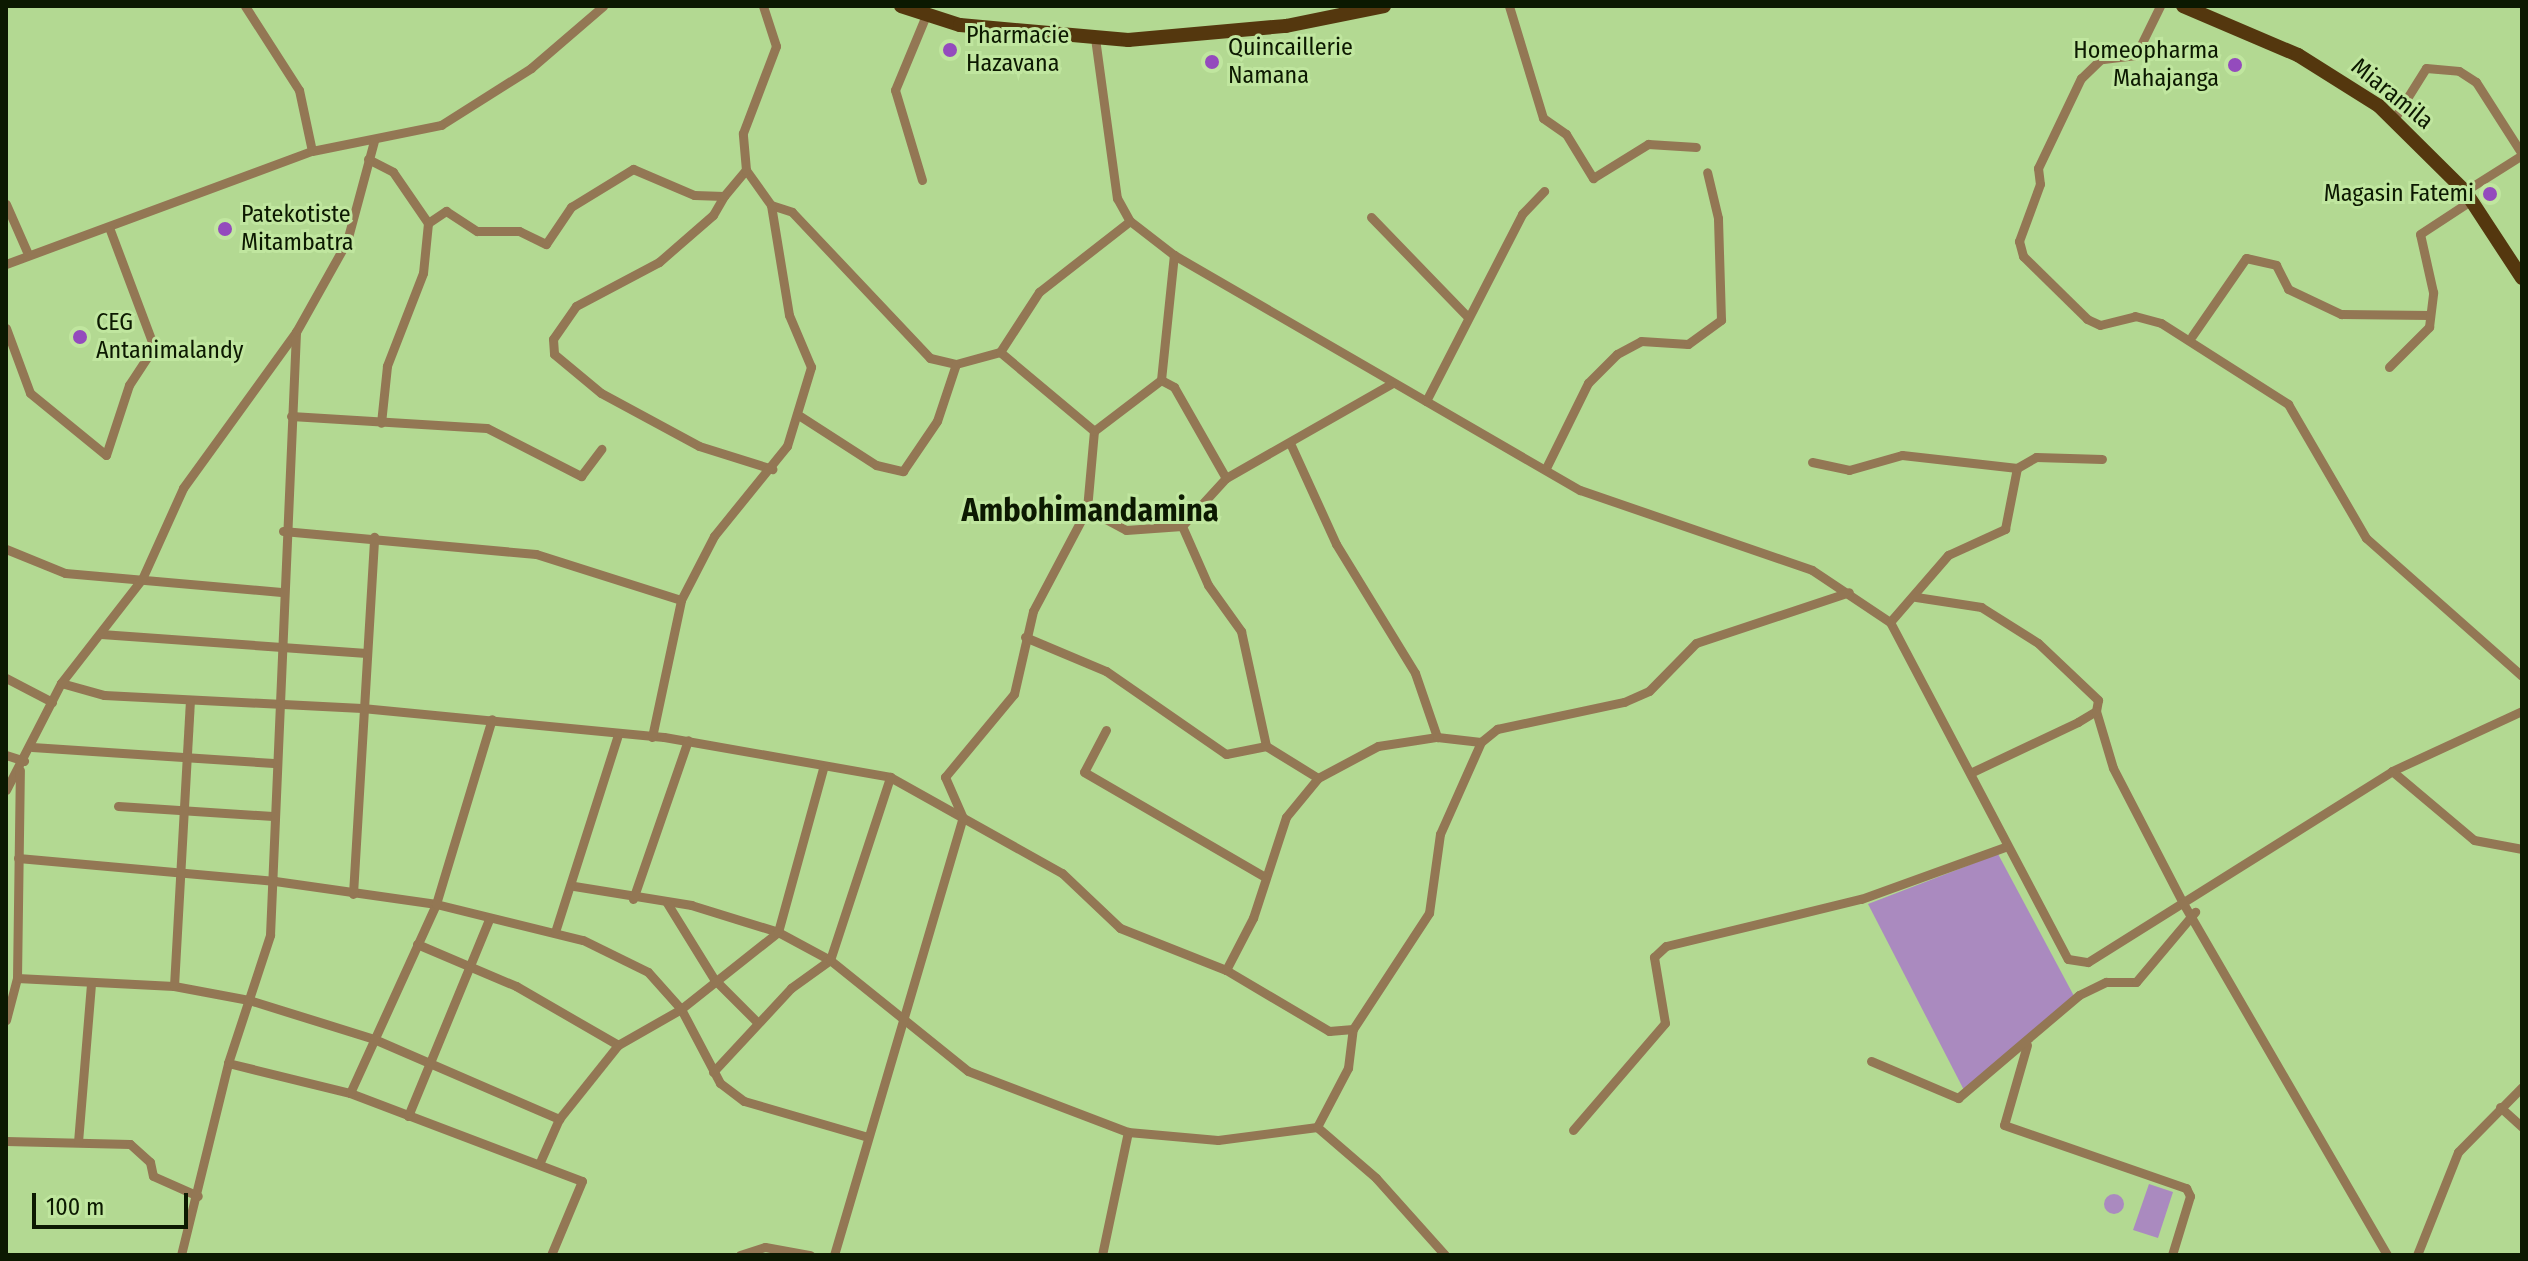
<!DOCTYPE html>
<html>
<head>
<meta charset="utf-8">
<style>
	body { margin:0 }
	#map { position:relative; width:2528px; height:1261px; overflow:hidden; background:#b3d992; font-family:"Fira Sans Condensed",sans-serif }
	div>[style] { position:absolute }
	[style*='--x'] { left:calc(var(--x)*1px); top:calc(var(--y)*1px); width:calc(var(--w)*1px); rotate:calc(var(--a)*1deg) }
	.green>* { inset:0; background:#aa8abf }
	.round { border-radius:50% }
	.minor>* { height:9px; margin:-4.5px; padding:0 4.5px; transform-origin:4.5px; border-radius:4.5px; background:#937754 }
	.primary>* { height:14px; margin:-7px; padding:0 7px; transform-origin:7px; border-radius:7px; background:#54370e }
	.dots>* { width:22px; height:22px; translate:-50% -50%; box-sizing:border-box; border:4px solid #c0e69f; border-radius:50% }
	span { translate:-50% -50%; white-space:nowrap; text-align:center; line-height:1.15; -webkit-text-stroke:6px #c0e69f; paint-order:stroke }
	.poi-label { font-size:24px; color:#0c1901 }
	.left { translate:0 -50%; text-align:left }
	.right { translate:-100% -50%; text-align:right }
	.street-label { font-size:24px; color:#0c1901 }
	.district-label { font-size:32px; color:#0c1901; font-weight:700 }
	.frame { position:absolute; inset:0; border:8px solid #0c1901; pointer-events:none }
	.scale { position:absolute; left:32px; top:1193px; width:156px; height:36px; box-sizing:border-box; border:4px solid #0c1901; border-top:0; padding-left:10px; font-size:24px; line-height:28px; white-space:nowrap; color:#0c1901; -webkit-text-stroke:6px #c0e69f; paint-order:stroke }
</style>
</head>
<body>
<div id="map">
	<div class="green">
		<i style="clip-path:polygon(1998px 854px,2074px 996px,1966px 1094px,1868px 904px)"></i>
		<i style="clip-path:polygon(2149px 1184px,2173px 1192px,2158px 1238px,2133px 1230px)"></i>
		<i class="round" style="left:2104px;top:1194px;width:20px;height:20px"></i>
	</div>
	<div class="minor">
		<i style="--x:245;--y:6;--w:100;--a:57.3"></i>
		<i style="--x:299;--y:90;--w:62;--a:78"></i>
		<i style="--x:1509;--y:6;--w:117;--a:73.1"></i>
		<i style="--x:1543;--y:118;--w:28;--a:35"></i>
		<i style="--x:1566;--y:134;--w:52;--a:58.5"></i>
		<i style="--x:1593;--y:178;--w:65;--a:-31.7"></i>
		<i style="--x:1648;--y:144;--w:48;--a:3.6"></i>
		<i style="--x:2160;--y:6;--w:55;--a:116.1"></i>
		<i style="--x:2136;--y:55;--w:35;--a:173"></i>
		<i style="--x:2101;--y:59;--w:28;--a:136"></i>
		<i style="--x:2081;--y:78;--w:100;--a:115.5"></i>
		<i style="--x:2038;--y:168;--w:16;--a:83"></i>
		<i style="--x:2040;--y:184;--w:61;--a:110.2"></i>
		<i style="--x:2019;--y:241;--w:16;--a:75"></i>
		<i style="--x:2023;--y:256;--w:90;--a:44.5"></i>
		<i style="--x:2087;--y:319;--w:14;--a:25"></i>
		<i style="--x:2100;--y:325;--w:36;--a:-14"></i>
		<i style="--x:2135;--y:316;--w:27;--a:15"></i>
		<i style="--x:2161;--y:323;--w:151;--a:32.5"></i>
		<i style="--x:2288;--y:404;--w:155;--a:59.8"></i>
		<i style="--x:2366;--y:538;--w:208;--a:41.5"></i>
		<i style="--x:1095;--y:38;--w:162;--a:82.2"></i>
		<i style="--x:1117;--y:198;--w:26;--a:61"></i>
		<i style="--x:1130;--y:221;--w:56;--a:37.7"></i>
		<i style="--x:1174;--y:255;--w:469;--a:30.1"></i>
		<i style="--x:1580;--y:490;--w:245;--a:19"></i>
		<i style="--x:1812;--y:570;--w:94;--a:33.7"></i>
		<i style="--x:1890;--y:622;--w:381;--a:62.2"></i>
		<i style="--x:2068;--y:959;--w:20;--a:9"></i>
		<i style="--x:2088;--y:962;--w:359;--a:-32.1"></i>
		<i style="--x:2392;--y:771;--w:143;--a:-24.8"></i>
		<i style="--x:2394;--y:119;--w:60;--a:-57.9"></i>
		<i style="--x:2426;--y:68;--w:33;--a:5"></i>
		<i style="--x:2459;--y:71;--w:20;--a:33"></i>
		<i style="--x:2476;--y:82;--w:85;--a:57.4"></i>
		<i style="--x:368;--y:159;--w:28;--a:27"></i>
		<i style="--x:393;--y:172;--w:62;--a:55.5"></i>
		<i style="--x:428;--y:223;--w:50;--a:95.7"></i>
		<i style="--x:423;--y:273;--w:100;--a:111.2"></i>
		<i style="--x:387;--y:366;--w:57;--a:96"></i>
		<i style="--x:922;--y:180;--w:94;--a:-106.7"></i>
		<i style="--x:895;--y:90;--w:81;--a:-67.5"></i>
		<i style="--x:2465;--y:191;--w:67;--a:-32.3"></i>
		<i style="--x:724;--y:196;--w:22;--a:120"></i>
		<i style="--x:713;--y:215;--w:72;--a:139"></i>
		<i style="--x:659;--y:262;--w:94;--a:152.1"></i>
		<i style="--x:576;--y:306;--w:40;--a:124.9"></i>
		<i style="--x:553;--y:339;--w:15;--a:86"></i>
		<i style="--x:554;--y:354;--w:61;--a:39.7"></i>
		<i style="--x:601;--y:393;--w:111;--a:28.4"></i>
		<i style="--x:699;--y:446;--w:77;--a:17.5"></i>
		<i style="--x:6;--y:204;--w:55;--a:66.3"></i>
		<i style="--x:771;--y:205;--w:22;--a:18"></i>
		<i style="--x:792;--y:212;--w:201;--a:46.6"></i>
		<i style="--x:930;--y:358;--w:27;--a:13"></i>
		<i style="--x:956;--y:364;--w:46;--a:-15.3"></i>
		<i style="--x:1000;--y:352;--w:72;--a:-57"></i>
		<i style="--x:1039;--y:292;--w:115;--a:-38"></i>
		<i style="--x:1371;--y:217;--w:139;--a:45.9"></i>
		<i style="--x:428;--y:223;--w:22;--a:-34"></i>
		<i style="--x:446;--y:211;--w:37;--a:33"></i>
		<i style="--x:477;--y:231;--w:42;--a:0"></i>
		<i style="--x:519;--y:231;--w:30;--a:26"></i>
		<i style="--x:546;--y:244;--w:45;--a:-56"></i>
		<i style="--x:571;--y:207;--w:73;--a:-31.5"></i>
		<i style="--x:633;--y:169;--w:66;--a:23.1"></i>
		<i style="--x:694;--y:195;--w:30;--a:2"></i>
		<i style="--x:724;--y:196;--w:34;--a:-50"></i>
		<i style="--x:6;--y:264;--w:326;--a:-20.3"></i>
		<i style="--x:312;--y:151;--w:132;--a:-11.4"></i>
		<i style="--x:441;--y:125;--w:107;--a:-32.3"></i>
		<i style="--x:531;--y:68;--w:95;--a:-40.7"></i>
		<i style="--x:6;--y:328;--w:69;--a:69.7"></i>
		<i style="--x:30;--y:393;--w:98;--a:39.2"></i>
		<i style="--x:106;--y:455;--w:74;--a:-71.8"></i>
		<i style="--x:129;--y:385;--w:45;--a:-56.7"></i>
		<i style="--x:154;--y:347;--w:125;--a:-110.6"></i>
		<i style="--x:2192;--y:336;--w:95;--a:-55.3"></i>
		<i style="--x:2246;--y:258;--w:31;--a:13"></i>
		<i style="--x:2276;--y:265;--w:27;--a:63"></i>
		<i style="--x:2288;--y:289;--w:59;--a:25.3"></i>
		<i style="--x:2341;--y:314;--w:89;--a:0.6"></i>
		<i style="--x:1000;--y:352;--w:123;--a:40"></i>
		<i style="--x:2389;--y:367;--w:57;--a:-45"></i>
		<i style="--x:2429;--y:327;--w:35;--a:-83"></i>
		<i style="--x:2433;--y:292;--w:59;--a:-102.6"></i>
		<i style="--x:2420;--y:234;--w:62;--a:-33.2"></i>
		<i style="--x:1161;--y:380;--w:15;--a:28"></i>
		<i style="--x:1174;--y:387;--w:105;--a:60.3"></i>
		<i style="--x:1426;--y:401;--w:210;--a:-62.8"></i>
		<i style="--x:1522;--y:214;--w:32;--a:-46"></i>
		<i style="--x:291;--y:416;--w:196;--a:3.5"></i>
		<i style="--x:487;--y:428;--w:106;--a:27.1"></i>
		<i style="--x:581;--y:476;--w:34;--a:-53"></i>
		<i style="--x:800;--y:416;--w:90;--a:32.8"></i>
		<i style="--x:876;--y:465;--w:28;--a:13"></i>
		<i style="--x:903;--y:471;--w:60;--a:-55.8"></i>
		<i style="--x:937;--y:421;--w:60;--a:-71.6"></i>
		<i style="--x:1290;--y:443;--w:111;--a:65.5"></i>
		<i style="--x:1336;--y:544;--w:151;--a:58.5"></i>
		<i style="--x:1415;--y:673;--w:68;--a:71"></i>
		<i style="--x:1812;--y:462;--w:38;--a:12"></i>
		<i style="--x:1849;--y:470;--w:55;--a:-15.8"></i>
		<i style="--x:1902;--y:455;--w:116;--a:6.4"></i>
		<i style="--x:1546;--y:468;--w:95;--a:-63.7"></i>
		<i style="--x:1588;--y:383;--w:41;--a:-45"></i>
		<i style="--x:1617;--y:354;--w:27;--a:-28"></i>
		<i style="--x:1641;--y:341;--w:47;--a:3.7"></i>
		<i style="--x:1688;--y:344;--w:41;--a:-36"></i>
		<i style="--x:1721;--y:320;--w:102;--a:-91.7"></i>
		<i style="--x:1718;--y:218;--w:47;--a:-103.4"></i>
		<i style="--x:1087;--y:509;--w:44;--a:28.3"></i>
		<i style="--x:1126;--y:530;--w:56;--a:-4.1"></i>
		<i style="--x:1182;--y:526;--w:65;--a:-47.5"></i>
		<i style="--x:1226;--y:478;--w:190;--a:-29.7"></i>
		<i style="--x:1182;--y:526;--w:64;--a:66.2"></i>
		<i style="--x:1208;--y:585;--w:57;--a:54.3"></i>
		<i style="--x:1241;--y:631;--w:118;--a:77.7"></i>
		<i style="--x:1266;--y:746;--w:61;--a:31.6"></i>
		<i style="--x:283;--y:531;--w:254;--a:5.2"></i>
		<i style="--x:536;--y:554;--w:152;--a:17.6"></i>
		<i style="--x:6;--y:549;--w:64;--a:22.1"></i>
		<i style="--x:65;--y:573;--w:217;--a:5"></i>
		<i style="--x:1916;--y:597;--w:66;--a:8.7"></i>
		<i style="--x:1981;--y:607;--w:67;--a:32.3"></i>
		<i style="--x:2038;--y:643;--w:83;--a:43.5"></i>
		<i style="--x:2098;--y:700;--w:11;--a:100"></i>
		<i style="--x:2096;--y:711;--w:21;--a:149"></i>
		<i style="--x:2078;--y:722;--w:119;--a:154.7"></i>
		<i style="--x:1890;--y:622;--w:89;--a:-49.1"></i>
		<i style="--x:1948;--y:555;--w:63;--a:-24.5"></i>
		<i style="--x:2005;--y:529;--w:62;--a:-78.9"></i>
		<i style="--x:2017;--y:468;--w:22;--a:-30"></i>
		<i style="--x:2036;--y:457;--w:66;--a:1.7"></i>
		<i style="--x:101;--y:634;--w:266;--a:4.1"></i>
		<i style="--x:1025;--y:637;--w:88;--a:22.8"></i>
		<i style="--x:1106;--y:671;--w:146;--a:34.7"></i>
		<i style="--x:1226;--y:754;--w:41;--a:-11.3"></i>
		<i style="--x:6;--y:678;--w:52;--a:27.6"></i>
		<i style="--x:61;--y:683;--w:45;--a:15.6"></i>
		<i style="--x:104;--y:695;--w:258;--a:2.9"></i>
		<i style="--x:362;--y:708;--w:303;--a:5.5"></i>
		<i style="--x:664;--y:737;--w:230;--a:10"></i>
		<i style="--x:890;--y:777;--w:197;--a:29.2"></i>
		<i style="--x:1062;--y:873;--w:80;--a:43.5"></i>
		<i style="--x:1120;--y:928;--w:114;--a:21.6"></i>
		<i style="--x:1226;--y:970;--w:120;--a:30.6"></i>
		<i style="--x:1329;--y:1031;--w:24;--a:-5"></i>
		<i style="--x:1353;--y:1029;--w:139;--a:-56.8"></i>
		<i style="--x:1429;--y:913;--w:80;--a:-82.1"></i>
		<i style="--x:1440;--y:834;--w:101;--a:-66"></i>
		<i style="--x:2096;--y:711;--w:59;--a:73.4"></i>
		<i style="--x:2113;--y:768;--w:152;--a:62.6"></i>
		<i style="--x:2183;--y:903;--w:407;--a:59.9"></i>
		<i style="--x:1106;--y:730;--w:47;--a:117.6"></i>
		<i style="--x:1084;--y:772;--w:206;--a:30.1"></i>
		<i style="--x:652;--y:737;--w:140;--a:-78"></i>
		<i style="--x:681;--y:600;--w:72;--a:-62.7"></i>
		<i style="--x:714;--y:536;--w:116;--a:-51"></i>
		<i style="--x:787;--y:446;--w:83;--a:-73.1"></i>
		<i style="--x:811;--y:367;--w:56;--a:-112.9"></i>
		<i style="--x:789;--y:315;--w:111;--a:-99.3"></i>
		<i style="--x:771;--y:205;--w:43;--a:-125.5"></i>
		<i style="--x:746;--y:170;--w:37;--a:-95"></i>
		<i style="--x:743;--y:133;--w:93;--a:-69.2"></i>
		<i style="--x:776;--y:46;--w:42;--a:-108"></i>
		<i style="--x:32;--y:747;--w:242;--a:3.8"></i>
		<i style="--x:6;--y:755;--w:19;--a:18"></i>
		<i style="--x:2392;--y:771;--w:107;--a:40.1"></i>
		<i style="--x:2474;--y:840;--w:49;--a:10.6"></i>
		<i style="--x:6;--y:790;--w:120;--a:-62.8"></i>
		<i style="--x:61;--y:683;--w:132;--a:-52.1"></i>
		<i style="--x:142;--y:579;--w:100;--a:-65.7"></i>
		<i style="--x:183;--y:488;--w:193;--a:-54.1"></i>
		<i style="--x:118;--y:806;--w:155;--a:3.7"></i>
		<i style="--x:18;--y:858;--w:258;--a:5.1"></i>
		<i style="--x:275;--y:881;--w:163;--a:8.1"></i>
		<i style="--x:436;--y:904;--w:151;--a:13.8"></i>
		<i style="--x:583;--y:940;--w:72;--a:26.2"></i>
		<i style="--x:648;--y:972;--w:50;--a:48.3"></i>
		<i style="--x:681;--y:1009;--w:84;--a:62.2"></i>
		<i style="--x:720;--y:1083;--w:30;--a:37"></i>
		<i style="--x:744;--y:1101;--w:129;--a:16.2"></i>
		<i style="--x:574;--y:886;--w:119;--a:9.2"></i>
		<i style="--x:691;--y:905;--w:91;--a:17.2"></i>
		<i style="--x:778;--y:932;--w:59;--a:28.3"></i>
		<i style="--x:830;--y:960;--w:177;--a:38.8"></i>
		<i style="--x:968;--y:1071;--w:171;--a:20.9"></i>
		<i style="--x:1128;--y:1132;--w:90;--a:5.1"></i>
		<i style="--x:1218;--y:1140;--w:100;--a:-7.5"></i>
		<i style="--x:1317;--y:1127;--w:67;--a:-62.3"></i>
		<i style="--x:1348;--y:1068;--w:39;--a:-83"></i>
		<i style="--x:353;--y:894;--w:358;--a:-86.6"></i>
		<i style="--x:633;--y:899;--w:168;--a:-70.9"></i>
		<i style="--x:667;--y:903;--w:89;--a:58.3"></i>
		<i style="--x:714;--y:979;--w:62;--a:45"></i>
		<i style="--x:555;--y:932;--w:208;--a:-72.3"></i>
		<i style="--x:417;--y:944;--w:108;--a:23"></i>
		<i style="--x:516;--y:986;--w:118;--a:30"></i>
		<i style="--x:1226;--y:970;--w:59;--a:-62.6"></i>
		<i style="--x:1253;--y:918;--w:106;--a:-71.9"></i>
		<i style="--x:1286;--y:817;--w:50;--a:-50.6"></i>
		<i style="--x:1318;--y:778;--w:68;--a:-28.1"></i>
		<i style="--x:1378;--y:746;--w:60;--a:-8.7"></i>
		<i style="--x:1437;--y:737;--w:44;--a:6.5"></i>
		<i style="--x:1481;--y:742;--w:21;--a:-39"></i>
		<i style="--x:1497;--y:729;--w:130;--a:-12"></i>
		<i style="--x:1624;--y:702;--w:27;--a:-24"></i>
		<i style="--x:1649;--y:691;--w:67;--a:-45.6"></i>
		<i style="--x:1696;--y:643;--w:161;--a:-18.4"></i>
		<i style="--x:17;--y:978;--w:157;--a:2.9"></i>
		<i style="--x:174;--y:986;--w:76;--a:10.6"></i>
		<i style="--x:249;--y:1000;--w:131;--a:17.3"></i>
		<i style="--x:374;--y:1039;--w:202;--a:23.4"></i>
		<i style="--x:174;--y:986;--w:286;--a:-86.8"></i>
		<i style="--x:6;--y:1020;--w:43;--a:-75.3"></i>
		<i style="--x:17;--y:978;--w:208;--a:-89.2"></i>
		<i style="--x:2027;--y:1045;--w:83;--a:106"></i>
		<i style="--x:2004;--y:1125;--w:193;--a:19.1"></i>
		<i style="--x:2186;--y:1188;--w:9;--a:63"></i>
		<i style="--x:2190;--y:1196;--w:62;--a:107"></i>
		<i style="--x:1871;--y:1061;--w:95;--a:23"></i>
		<i style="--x:1958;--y:1098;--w:159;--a:-40.4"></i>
		<i style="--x:2079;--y:995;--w:30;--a:-26"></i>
		<i style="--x:2106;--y:982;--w:30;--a:0"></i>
		<i style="--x:2136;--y:982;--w:92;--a:-49.9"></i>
		<i style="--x:228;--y:1063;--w:126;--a:13.8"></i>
		<i style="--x:350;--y:1093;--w:248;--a:20.8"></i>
		<i style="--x:582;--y:1181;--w:80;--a:112.7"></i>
		<i style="--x:713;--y:1072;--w:115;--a:-47.1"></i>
		<i style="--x:791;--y:988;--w:48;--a:-35.7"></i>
		<i style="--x:830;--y:960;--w:193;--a:-71.8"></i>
		<i style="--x:350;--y:1093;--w:208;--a:-65.5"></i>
		<i style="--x:436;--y:904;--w:193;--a:-73.2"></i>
		<i style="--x:2500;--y:1107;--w:30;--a:42"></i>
		<i style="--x:408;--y:1116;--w:213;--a:-67.6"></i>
		<i style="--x:1317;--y:1127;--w:78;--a:40.8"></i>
		<i style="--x:1376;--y:1178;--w:103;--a:48.1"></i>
		<i style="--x:1573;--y:1130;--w:141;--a:-49.3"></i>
		<i style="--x:1665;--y:1023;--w:67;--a:-99.5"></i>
		<i style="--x:1654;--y:957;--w:16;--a:-43"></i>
		<i style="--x:1666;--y:946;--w:201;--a:-13.6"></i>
		<i style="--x:1861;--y:899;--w:153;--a:-19.9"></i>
		<i style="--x:6;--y:1141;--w:124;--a:1.4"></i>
		<i style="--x:130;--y:1144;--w:27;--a:42"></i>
		<i style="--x:150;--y:1162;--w:14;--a:78"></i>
		<i style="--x:153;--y:1176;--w:49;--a:24"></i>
		<i style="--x:78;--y:1142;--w:160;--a:-85.3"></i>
		<i style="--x:540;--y:1162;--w:47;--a:-66.2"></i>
		<i style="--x:559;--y:1119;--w:95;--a:-51.4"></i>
		<i style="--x:618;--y:1045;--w:73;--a:-29.7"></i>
		<i style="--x:681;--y:1009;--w:124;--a:-38.4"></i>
		<i style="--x:778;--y:932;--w:169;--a:-74.6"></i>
		<i style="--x:181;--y:1255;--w:198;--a:-76.2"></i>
		<i style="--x:228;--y:1063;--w:135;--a:-71.8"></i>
		<i style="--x:270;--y:935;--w:604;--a:-87.53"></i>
		<i style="--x:296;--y:332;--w:104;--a:-60.7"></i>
		<i style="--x:347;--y:241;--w:104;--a:-74.9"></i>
		<i style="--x:740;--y:1255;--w:26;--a:-18"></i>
		<i style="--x:765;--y:1247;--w:46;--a:10.1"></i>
		<i style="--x:834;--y:1255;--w:456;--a:-73.6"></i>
		<i style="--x:963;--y:818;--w:45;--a:-113.7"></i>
		<i style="--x:945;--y:777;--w:108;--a:-50.3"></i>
		<i style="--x:1014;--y:694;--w:85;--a:-77.1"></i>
		<i style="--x:1033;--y:611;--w:115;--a:-62.1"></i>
		<i style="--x:1087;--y:509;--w:78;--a:-84.9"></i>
		<i style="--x:1094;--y:431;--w:84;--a:-37.3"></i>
		<i style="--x:1161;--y:380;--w:126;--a:-84.1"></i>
		<i style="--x:1102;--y:1255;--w:126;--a:-78.1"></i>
		<i style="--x:2417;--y:1255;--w:111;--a:-68.3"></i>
		<i style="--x:2458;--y:1152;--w:91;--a:-45.4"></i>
	</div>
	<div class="primary">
		<i style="--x:901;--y:6;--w:62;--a:17.9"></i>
		<i style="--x:960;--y:25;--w:169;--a:5.1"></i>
		<i style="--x:1128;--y:40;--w:159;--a:-5.1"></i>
		<i style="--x:1286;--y:26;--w:100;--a:-11.5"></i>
		<i style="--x:2183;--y:6;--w:125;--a:23.1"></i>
		<i style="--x:2298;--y:55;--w:96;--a:32.2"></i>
		<i style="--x:2379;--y:106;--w:121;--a:44.7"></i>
		<i style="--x:2465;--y:191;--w:104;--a:56.8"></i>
	</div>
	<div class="dots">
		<i style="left:950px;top:50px;background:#944bbd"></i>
		<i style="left:1212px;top:62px;background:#944bbd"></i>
		<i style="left:2235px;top:65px;background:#944bbd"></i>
		<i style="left:2490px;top:194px;background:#944bbd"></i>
		<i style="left:225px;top:229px;background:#944bbd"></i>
		<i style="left:80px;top:337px;background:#944bbd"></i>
	</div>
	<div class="poi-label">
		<span class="left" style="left:966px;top:50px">Pharmacie<br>Hazavana</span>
		<span class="left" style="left:1228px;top:62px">Quincaillerie<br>Namana</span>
		<span class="right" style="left:2219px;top:65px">Homeopharma<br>Mahajanga</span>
		<span class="right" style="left:2474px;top:194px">Magasin Fatemi</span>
		<span class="left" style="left:241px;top:229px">Patekotiste<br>Mitambatra</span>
		<span class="left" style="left:96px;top:337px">CEG<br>Antanimalandy</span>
	</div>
	<div class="street-label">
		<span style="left:2392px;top:94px;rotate:39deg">Miaramila</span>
	</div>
	<div class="district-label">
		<span style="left:1090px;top:510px">Ambohimandamina</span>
	</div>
	<div class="frame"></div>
	<div class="scale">100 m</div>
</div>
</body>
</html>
